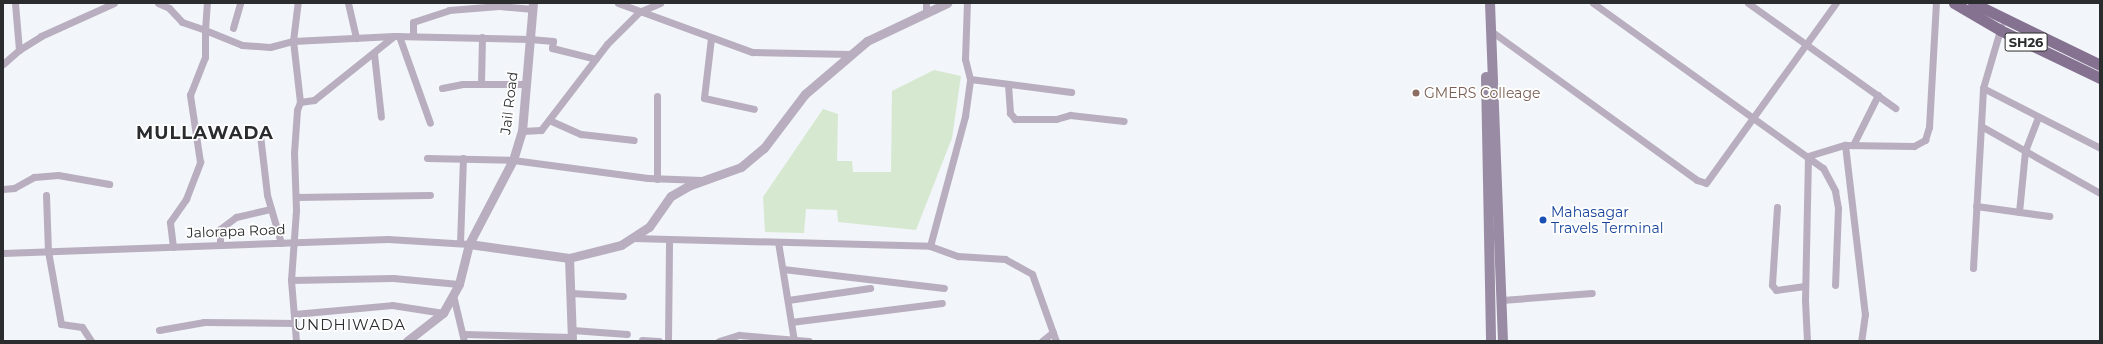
<!DOCTYPE html>
<html>
<head>
<meta charset="utf-8">
<style>
	body { margin:0 }
	#map { position:relative; width:2103px; height:344px; overflow:hidden; background:#f2f5f9; font-family:Montserrat,sans-serif }
	div>[style] { position:absolute }
	[style*='--x'] { left:calc(var(--x)*1px); top:calc(var(--y)*1px); width:calc(var(--w)*1px); rotate:calc(var(--a)*1deg) }
	.green>* { inset:0; background:#d6e8cf }
	.minor>* { height:7px; margin:-3.5px; padding:0 3.5px; transform-origin:3.5px; border-radius:3.5px; background:#b8aebf }
	.tertiary>* { height:9px; margin:-4.5px; padding:0 4.5px; transform-origin:4.5px; border-radius:4.5px; background:#b8aebf }
	.secondary>* { height:10px; margin:-5px; padding:0 5px; transform-origin:5px; border-radius:5px; background:#9a8ba4 }
	.primary>* { height:11px; margin:-5.5px; padding:0 5.5px; transform-origin:5.5px; border-radius:5.5px; background:#857291 }
	.dots>* { width:11px; height:11px; translate:-50% -50%; box-sizing:border-box; border:2px solid #fff; border-radius:50% }
	span { translate:-50% -50%; white-space:nowrap; text-align:center; line-height:1.15; -webkit-text-stroke:3.5px #fff; paint-order:stroke }
	.shield-label span { padding:1px 3px; background:#fff; border:1px solid; border-radius:3px; -webkit-text-stroke-width:0 }
	.shield-label { font-size:13px; color:#2b2c2d; font-weight:700 }
	.education-label { font-size:14px; color:#785e54 }
	.left { translate:0 -50%; text-align:left }
	.street-label { font-size:14px; color:#2b2c2d }
	.transit-label { font-size:14px; color:#164399 }
	.neighbourhood-label { font-size:15px; color:#2b2c2d; letter-spacing:1px }
	.district-label { font-size:18px; color:#2b2c2d; font-weight:700; letter-spacing:1px }
	.frame { position:absolute; inset:0; border:4px solid #2b2c2d; pointer-events:none }
</style>
</head>
<body>
<div id="map">
	<div class="green">
		<i style="clip-path:polygon(934px 70px,961px 76px,952px 138px,916px 230px,838px 222px,837px 210px,806px 209px,804px 233px,765px 232px,763px 197px,823px 109px,838px 114px,837px 161px,852px 161px,853px 172px,891px 172px,892px 91px)"></i>
	</div>
	<div class="minor">
		<i style="--x:158;--y:3;--w:12;--a:24"></i>
		<i style="--x:169;--y:8;--w:19;--a:47"></i>
		<i style="--x:182;--y:22;--w:24;--a:19"></i>
		<i style="--x:205;--y:30;--w:27;--a:-86"></i>
		<i style="--x:348;--y:3;--w:36;--a:77"></i>
		<i style="--x:618;--y:3;--w:143;--a:20.1"></i>
		<i style="--x:752;--y:52;--w:99;--a:1.2"></i>
		<i style="--x:1593;--y:3;--w:283;--a:35.7"></i>
		<i style="--x:1823;--y:168;--w:26;--a:62"></i>
		<i style="--x:1835;--y:191;--w:17;--a:80"></i>
		<i style="--x:1838;--y:208;--w:77;--a:92.2"></i>
		<i style="--x:1748;--y:3;--w:181;--a:35.5"></i>
		<i style="--x:926;--y:11;--w:8;--a:-90"></i>
		<i style="--x:233;--y:28;--w:26;--a:-74"></i>
		<i style="--x:1491;--y:31;--w:254;--a:35.9"></i>
		<i style="--x:1697;--y:180;--w:9;--a:18"></i>
		<i style="--x:1706;--y:183;--w:222;--a:-54.2"></i>
		<i style="--x:399;--y:36;--w:92;--a:70.4"></i>
		<i style="--x:413;--y:36;--w:14;--a:-90"></i>
		<i style="--x:413;--y:22;--w:38;--a:-18"></i>
		<i style="--x:449;--y:10;--w:50;--a:-4.6"></i>
		<i style="--x:499;--y:6;--w:34;--a:5"></i>
		<i style="--x:711;--y:38;--w:60;--a:96.7"></i>
		<i style="--x:704;--y:98;--w:51;--a:12.4"></i>
		<i style="--x:19;--y:50;--w:26;--a:-32"></i>
		<i style="--x:41;--y:36;--w:80;--a:-24.3"></i>
		<i style="--x:374;--y:54;--w:63;--a:83.7"></i>
		<i style="--x:3;--y:64;--w:21;--a:-41"></i>
		<i style="--x:19;--y:50;--w:47;--a:-94.9"></i>
		<i style="--x:970;--y:79;--w:102;--a:7.3"></i>
		<i style="--x:481;--y:84;--w:47;--a:-88.8"></i>
		<i style="--x:1008;--y:84;--w:29;--a:86"></i>
		<i style="--x:1010;--y:113;--w:8;--a:50"></i>
		<i style="--x:1015;--y:119;--w:41;--a:0"></i>
		<i style="--x:1056;--y:119;--w:15;--a:-16"></i>
		<i style="--x:1070;--y:115;--w:54;--a:6.3"></i>
		<i style="--x:442;--y:88;--w:21;--a:-11"></i>
		<i style="--x:463;--y:84;--w:63;--a:0"></i>
		<i style="--x:1983;--y:88;--w:131;--a:27.1"></i>
		<i style="--x:657;--y:96;--w:83;--a:90"></i>
		<i style="--x:300;--y:102;--w:14;--a:-8"></i>
		<i style="--x:314;--y:100;--w:102;--a:-38.7"></i>
		<i style="--x:549;--y:120;--w:35;--a:24"></i>
		<i style="--x:581;--y:134;--w:53;--a:6.5"></i>
		<i style="--x:1981;--y:126;--w:137;--a:29.4"></i>
		<i style="--x:522;--y:131;--w:19;--a:-3"></i>
		<i style="--x:541;--y:130;--w:108;--a:-52.5"></i>
		<i style="--x:607;--y:44;--w:45;--a:-45"></i>
		<i style="--x:639;--y:12;--w:23;--a:-23"></i>
		<i style="--x:260;--y:135;--w:60;--a:83.3"></i>
		<i style="--x:267;--y:195;--w:50;--a:73.7"></i>
		<i style="--x:1845;--y:145;--w:170;--a:83.3"></i>
		<i style="--x:1865;--y:314;--w:27;--a:98"></i>
		<i style="--x:1853;--y:145;--w:56;--a:-63.4"></i>
		<i style="--x:427;--y:158;--w:86;--a:1.3"></i>
		<i style="--x:513;--y:160;--w:136;--a:7.6"></i>
		<i style="--x:648;--y:178;--w:54;--a:2.1"></i>
		<i style="--x:3;--y:189;--w:11;--a:-5"></i>
		<i style="--x:14;--y:188;--w:23;--a:-29"></i>
		<i style="--x:34;--y:177;--w:24;--a:-5"></i>
		<i style="--x:58;--y:175;--w:52;--a:10"></i>
		<i style="--x:46;--y:195;--w:56;--a:88"></i>
		<i style="--x:48;--y:251;--w:74;--a:79.9"></i>
		<i style="--x:61;--y:324;--w:21;--a:8"></i>
		<i style="--x:82;--y:327;--w:17;--a:57"></i>
		<i style="--x:296;--y:197;--w:134;--a:-0.9"></i>
		<i style="--x:1976;--y:206;--w:74;--a:7.8"></i>
		<i style="--x:1777;--y:207;--w:78;--a:93.7"></i>
		<i style="--x:1772;--y:285;--w:6;--a:51"></i>
		<i style="--x:1776;--y:290;--w:29;--a:-8"></i>
		<i style="--x:2019;--y:212;--w:61;--a:-84.4"></i>
		<i style="--x:2025;--y:151;--w:36;--a:-69"></i>
		<i style="--x:633;--y:238;--w:297;--a:1.5"></i>
		<i style="--x:930;--y:246;--w:30;--a:20"></i>
		<i style="--x:958;--y:256;--w:47;--a:3.7"></i>
		<i style="--x:1005;--y:259;--w:31;--a:29"></i>
		<i style="--x:1032;--y:274;--w:71;--a:70.3"></i>
		<i style="--x:778;--y:242;--w:100;--a:80.8"></i>
		<i style="--x:460;--y:243;--w:85;--a:-88"></i>
		<i style="--x:220;--y:245;--w:16;--a:-90"></i>
		<i style="--x:220;--y:229;--w:20;--a:-37"></i>
		<i style="--x:236;--y:217;--w:36;--a:-13"></i>
		<i style="--x:930;--y:246;--w:135;--a:-74.9"></i>
		<i style="--x:965;--y:116;--w:37;--a:-82"></i>
		<i style="--x:970;--y:79;--w:21;--a:-104"></i>
		<i style="--x:965;--y:59;--w:56;--a:-88"></i>
		<i style="--x:173;--y:247;--w:25;--a:-97"></i>
		<i style="--x:170;--y:222;--w:28;--a:-55"></i>
		<i style="--x:186;--y:199;--w:40;--a:-69"></i>
		<i style="--x:200;--y:162;--w:68;--a:-98.5"></i>
		<i style="--x:190;--y:95;--w:41;--a:-68.5"></i>
		<i style="--x:205;--y:57;--w:27;--a:-90"></i>
		<i style="--x:205;--y:30;--w:40;--a:22"></i>
		<i style="--x:242;--y:45;--w:28;--a:4"></i>
		<i style="--x:270;--y:47;--w:24;--a:-15"></i>
		<i style="--x:293;--y:41;--w:101;--a:-2.8"></i>
		<i style="--x:394;--y:36;--w:136;--a:1.3"></i>
		<i style="--x:530;--y:39;--w:23;--a:5"></i>
		<i style="--x:553;--y:41;--w:7;--a:98"></i>
		<i style="--x:552;--y:48;--w:45;--a:14"></i>
		<i style="--x:3;--y:253;--w:385;--a:-2.1"></i>
		<i style="--x:388;--y:239;--w:81;--a:3.5"></i>
		<i style="--x:1973;--y:268;--w:180;--a:-86.8"></i>
		<i style="--x:1983;--y:88;--w:64;--a:-73.6"></i>
		<i style="--x:783;--y:269;--w:162;--a:6.7"></i>
		<i style="--x:291;--y:280;--w:102;--a:-1.1"></i>
		<i style="--x:393;--y:278;--w:66;--a:5.2"></i>
		<i style="--x:571;--y:293;--w:52;--a:3.3"></i>
		<i style="--x:453;--y:295;--w:47;--a:76.6"></i>
		<i style="--x:788;--y:300;--w:83;--a:-8.3"></i>
		<i style="--x:1502;--y:300;--w:90;--a:-4.4"></i>
		<i style="--x:294;--y:314;--w:98;--a:-5.2"></i>
		<i style="--x:392;--y:305;--w:52;--a:8.9"></i>
		<i style="--x:791;--y:322;--w:152;--a:-7.2"></i>
		<i style="--x:159;--y:330;--w:46;--a:-10.1"></i>
		<i style="--x:204;--y:322;--w:91;--a:0.6"></i>
		<i style="--x:572;--y:330;--w:55;--a:4.2"></i>
		<i style="--x:463;--y:334;--w:109;--a:1.6"></i>
		<i style="--x:642;--y:340;--w:17;--a:3"></i>
		<i style="--x:296;--y:341;--w:61;--a:-94.7"></i>
		<i style="--x:291;--y:280;--w:70;--a:-85.9"></i>
		<i style="--x:296;--y:210;--w:57;--a:-92"></i>
		<i style="--x:294;--y:153;--w:43;--a:-86"></i>
		<i style="--x:297;--y:110;--w:9;--a:-69"></i>
		<i style="--x:300;--y:102;--w:61;--a:-96.5"></i>
		<i style="--x:293;--y:41;--w:38;--a:-83"></i>
		<i style="--x:668;--y:341;--w:102;--a:-89.4"></i>
		<i style="--x:719;--y:341;--w:21;--a:-17"></i>
		<i style="--x:739;--y:335;--w:70;--a:4.9"></i>
		<i style="--x:1042;--y:341;--w:14;--a:-39"></i>
		<i style="--x:1807;--y:341;--w:41;--a:-92.8"></i>
		<i style="--x:1805;--y:300;--w:144;--a:-88.8"></i>
		<i style="--x:1808;--y:156;--w:39;--a:-17"></i>
		<i style="--x:1845;--y:145;--w:69;--a:0.8"></i>
		<i style="--x:1914;--y:146;--w:13;--a:-29"></i>
		<i style="--x:1925;--y:140;--w:14;--a:-73"></i>
		<i style="--x:1929;--y:127;--w:124;--a:-86.8"></i>
	</div>
	<div class="tertiary">
		<i style="--x:469;--y:244;--w:101;--a:8"></i>
		<i style="--x:569;--y:258;--w:54;--a:-14"></i>
		<i style="--x:621;--y:245;--w:33;--a:-33"></i>
		<i style="--x:649;--y:227;--w:38;--a:-55"></i>
		<i style="--x:671;--y:196;--w:20;--a:-30"></i>
		<i style="--x:688;--y:186;--w:56;--a:-19.7"></i>
		<i style="--x:741;--y:167;--w:30;--a:-40"></i>
		<i style="--x:764;--y:148;--w:68;--a:-52.8"></i>
		<i style="--x:805;--y:94;--w:82;--a:-40.5"></i>
		<i style="--x:867;--y:41;--w:89;--a:-25.4"></i>
		<i style="--x:569;--y:258;--w:83;--a:87.9"></i>
		<i style="--x:407;--y:341;--w:46;--a:-37.9"></i>
		<i style="--x:443;--y:313;--w:33;--a:-61"></i>
		<i style="--x:459;--y:284;--w:41;--a:-76"></i>
		<i style="--x:469;--y:244;--w:95;--a:-62.4"></i>
		<i style="--x:513;--y:160;--w:30;--a:-73"></i>
		<i style="--x:522;--y:131;--w:128;--a:-85.1"></i>
	</div>
	<div class="secondary">
		<i style="--x:1490;--y:3;--w:338;--a:87.8"></i>
		<i style="--x:1486;--y:77;--w:264;--a:88.9"></i>
	</div>
	<div class="primary">
		<i style="--x:1954;--y:3;--w:53;--a:30.4"></i>
		<i style="--x:2000;--y:30;--w:111;--a:25.6"></i>
		<i style="--x:1973;--y:3;--w:141;--a:26"></i>
	</div>
	<div class="dots">
		<i style="left:1416px;top:93px;background:#8d6e63"></i>
		<i style="left:1543px;top:220px;background:#1a4fb4"></i>
	</div>
	<div class="shield-label">
		<span style="left:2026px;top:42px">SH26</span>
	</div>
	<div class="education-label">
		<span class="left" style="left:1424px;top:93px">GMERS Colleage</span>
	</div>
	<div class="street-label">
		<span style="left:509px;top:103px;rotate:-83deg">Jail Road</span>
		<span style="left:236px;top:231px;rotate:-2deg">Jalorapa Road</span>
	</div>
	<div class="transit-label">
		<span class="left" style="left:1551px;top:220px">Mahasagar<br>Travels Terminal</span>
	</div>
	<div class="neighbourhood-label">
		<span style="left:350px;top:325px">UNDHIWADA</span>
	</div>
	<div class="district-label">
		<span style="left:205px;top:133px">MULLAWADA</span>
	</div>
	<div class="frame"></div>
</div>
</body>
</html>
